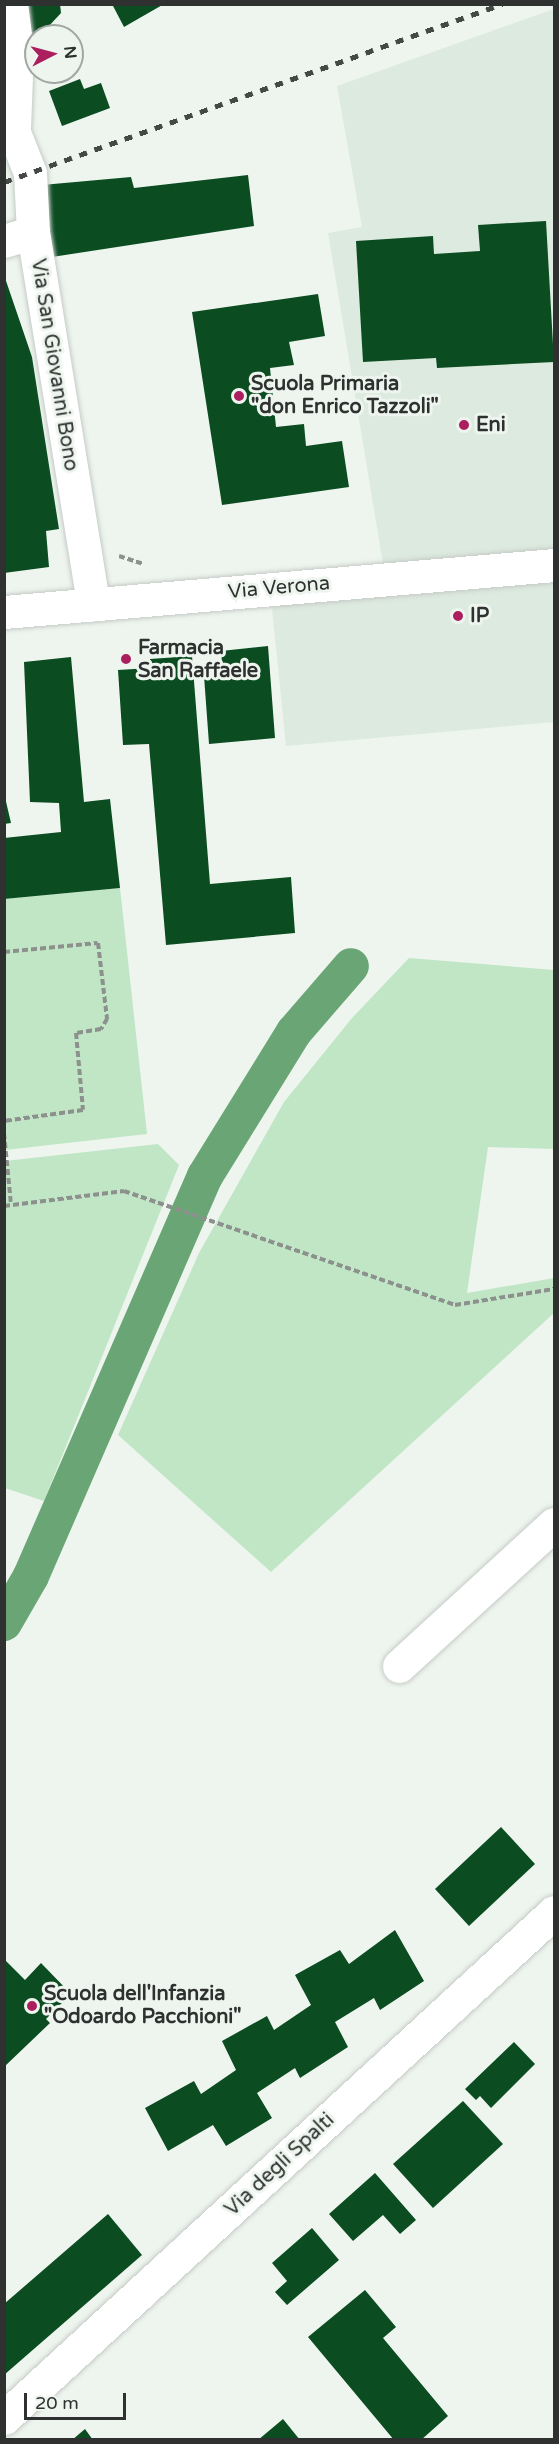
<!DOCTYPE html>
<html>
<head>
<meta charset="utf-8">
<style>
	body { margin:0 }
	#map { position:relative; width:559px; height:2444px; overflow:hidden; background:#eef5ef; font-family:"Varela Round",sans-serif }
	div>[style] { position:absolute }
	[style*='--x'] { left:calc(var(--x)*1px); top:calc(var(--y)*1px); width:calc(var(--w)*1px); rotate:calc(var(--a)*1deg) }
	.built>* { inset:0; background:#ddeadf }
	.green>* { inset:0; background:#c0e6c6 }
	.canal>* { height:36px; margin:-18px; padding:0 18px; transform-origin:18px; border-radius:18px; background:#6aa675 }
	.building>* { inset:0; background:#0b4c21 }
	.path>* { height:4px; margin-top:-2px; transform-origin:0; background:repeating-linear-gradient(90deg,#8c918d 0 6px,transparent 0 9px) }
	.roads { filter:drop-shadow(0 0 2px #c5cbc6) drop-shadow(0 0 2px #c5cbc6) }
	.minor>* { height:33px; margin:-16.5px; padding:0 16.5px; transform-origin:16.5px; border-radius:16.5px; background:#fff }
	.major>* { height:33px; margin:-16.5px; padding:0 16.5px; transform-origin:16.5px; border-radius:16.5px; background:#fff }
	.rail>* { height:4.5px; margin-top:-2.25px; transform-origin:0; background:repeating-linear-gradient(90deg,#454946 0 8px,transparent 0 16px) }
	.dots>* { width:16px; height:16px; translate:-50% -50%; box-sizing:border-box; border:3px solid #eef5ef; border-radius:50% }
	span { translate:-50% -50%; white-space:nowrap; text-align:center; line-height:1.15; -webkit-text-stroke:6px #eef5ef; paint-order:stroke }
	.street-label { font-size:20px; color:#2e312f }
	.poi-label { font-size:20px; color:#2e312f; font-weight:700 }
	.left { translate:0 -50%; text-align:left }
	.frame { position:absolute; inset:0; border:6px solid #2e312f; pointer-events:none }
	.north { position:absolute; left:24px; top:24px; width:60px; height:60px; box-sizing:border-box; background:#eef5ef; border:2px solid #a1a7a2; border-radius:50%; rotate:84deg; font-size:16px; font-weight:700; line-height:24px; text-align:center; color:#2e312f }
	.north::after { content:''; display:block; margin:auto; width:21px; height:27px; background:#ab1f5f; clip-path:polygon(50% 0,100% 100%,50% 72%,0 100%) }
	.scale { position:absolute; left:24px; top:2393px; width:102px; height:27px; box-sizing:border-box; border:3px solid #2e312f; border-top:0; padding-left:8px; font-size:18px; line-height:21px; white-space:nowrap; color:#2e312f; -webkit-text-stroke:4px #eef5ef; paint-order:stroke }
</style>
</head>
<body>
<div id="map">
	<div class="built">
		<i style="clip-path:polygon(554px 9px,554px 551px,383px 564px,328px 233px,362px 227px,337px 86px)"></i>
		<i style="clip-path:polygon(554px 582px,554px 722px,286px 746px,271px 599px)"></i>
	</div>
	<div class="green">
		<i style="clip-path:polygon(120px 888px,147px 1134px,5px 1150px,4px 899px)"></i>
		<i style="clip-path:polygon(409px 958px,554px 970px,554px 1149px,488px 1147px,467px 1293px,554px 1278px,554px 1313px,271px 1572px,118px 1435px,199px 1253px,284px 1102px,352px 1018px)"></i>
		<i style="clip-path:polygon(158px 1144px,179px 1165px,44px 1501px,5px 1488px,5px 1161px)"></i>
	</div>
	<div class="canal">
		<i style="--x:4;--y:1623;--w:54;--a:-60.1"></i>
		<i style="--x:31;--y:1576;--w:436;--a:-66.5"></i>
		<i style="--x:205;--y:1176;--w:169;--a:-58.3"></i>
		<i style="--x:294;--y:1032;--w:87;--a:-49.2"></i>
	</div>
	<div class="building">
		<i style="clip-path:polygon(24px 4px,60px 4px,61px 13px,36px 40px,29px 41px)"></i>
		<i style="clip-path:polygon(112px 4px,164px 4px,124px 27px)"></i>
		<i style="clip-path:polygon(80px 79px,84px 89px,101px 83px,110px 108px,62px 126px,49px 91px)"></i>
		<i style="clip-path:polygon(248px 175px,254px 226px,52px 257px,42px 185px,131px 177px,134px 188px)"></i>
		<i style="clip-path:polygon(546px 221px,554px 362px,437px 368px,436px 358px,363px 362px,356px 241px,433px 236px,434px 254px,480px 251px,478px 225px)"></i>
		<i style="clip-path:polygon(4px 275px,32px 357px,59px 529px,46px 531px,49px 567px,4px 573px)"></i>
		<i style="clip-path:polygon(318px 294px,325px 336px,289px 342px,294px 365px,270px 368px,276px 427px,304px 424px,306px 446px,342px 441px,349px 487px,222px 505px,192px 312px)"></i>
		<i style="clip-path:polygon(268px 646px,275px 738px,209px 744px,204px 676px,223px 675px,221px 651px)"></i>
		<i style="clip-path:polygon(192px 656px,210px 884px,291px 877px,295px 933px,166px 945px,149px 744px,123px 745px,118px 670px,150px 668px,150px 659px)"></i>
		<i style="clip-path:polygon(71px 657px,84px 802px,110px 799px,120px 888px,4px 899px,4px 838px,61px 832px,59px 803px,30px 802px,24px 662px)"></i>
		<i style="clip-path:polygon(4px 793px,11px 823px,4px 824px)"></i>
		<i style="clip-path:polygon(501px 1827px,535px 1864px,469px 1926px,435px 1889px)"></i>
		<i style="clip-path:polygon(395px 1930px,424px 1981px,380px 2010px,374px 1998px,335px 2022px,348px 2047px,300px 2078px,295px 2068px,257px 2093px,272px 2118px,226px 2146px,213px 2125px,168px 2151px,145px 2108px,194px 2081px,201px 2094px,236px 2070px,222px 2041px,267px 2016px,274px 2030px,311px 2005px,295px 1975px,340px 1950px,349px 1964px)"></i>
		<i style="clip-path:polygon(4px 1959px,25px 1980px,41px 1963px,71px 1994px,46px 2019px,50px 2023px,4px 2067px)"></i>
		<i style="clip-path:polygon(514px 2042px,535px 2064px,491px 2108px,480px 2096px,476px 2100px,465px 2089px)"></i>
		<i style="clip-path:polygon(463px 2101px,503px 2144px,433px 2208px,393px 2164px)"></i>
		<i style="clip-path:polygon(375px 2173px,416px 2220px,400px 2234px,383px 2215px,353px 2241px,329px 2214px)"></i>
		<i style="clip-path:polygon(108px 2214px,142px 2255px,4px 2375px,4px 2304px)"></i>
		<i style="clip-path:polygon(312px 2228px,339px 2260px,287px 2305px,275px 2292px,287px 2281px,272px 2263px)"></i>
		<i style="clip-path:polygon(365px 2290px,396px 2327px,383px 2338px,448px 2416px,421px 2440px,394px 2440px,308px 2337px)"></i>
		<i style="clip-path:polygon(283px 2419px,300px 2440px,258px 2440px)"></i>
		<i style="clip-path:polygon(85px 2429px,93px 2440px,72px 2440px)"></i>
	</div>
	<div class="path">
		<i style="--x:119;--y:556;--w:25;--a:18"></i>
		<i style="--x:4;--y:952;--w:94;--a:-5.5"></i>
		<i style="--x:98;--y:943;--w:77;--a:83.2"></i>
		<i style="--x:107;--y:1019;--w:12;--a:121"></i>
		<i style="--x:101;--y:1029;--w:25;--a:171"></i>
		<i style="--x:76;--y:1033;--w:77;--a:84.8"></i>
		<i style="--x:83;--y:1110;--w:80;--a:172.1"></i>
		<i style="--x:4;--y:1133;--w:72;--a:84.4"></i>
		<i style="--x:4;--y:1206;--w:121;--a:-7.1"></i>
		<i style="--x:124;--y:1191;--w:350;--a:19"></i>
		<i style="--x:455;--y:1305;--w:100;--a:-9.2"></i>
	</div>
	<div class="roads">
		<div class="minor">
			<i style="--x:11;--y:4;--w:46;--a:82.6"></i>
			<i style="--x:17;--y:50;--w:77;--a:92.2"></i>
			<i style="--x:4;--y:107;--w:71;--a:68.5"></i>
			<i style="--x:30;--y:173;--w:59;--a:87.1"></i>
			<i style="--x:33;--y:232;--w:377;--a:80.8"></i>
			<i style="--x:4;--y:241;--w:30;--a:-17"></i>
			<i style="--x:399;--y:1666;--w:210;--a:-42.5"></i>
			<i style="--x:4;--y:2418;--w:747;--a:-42.61"></i>
		</div>
		<div class="major">
			<i style="--x:4;--y:612;--w:552;--a:-4.88"></i>
		</div>
	</div>
	<div class="rail">
		<i style="--x:4;--y:182;--w:529;--a:-19.67"></i>
	</div>
	<div class="dots">
		<i style="left:239px;top:396px;background:#ab1f5f"></i>
		<i style="left:464px;top:425px;background:#ab1f5f"></i>
		<i style="left:458px;top:616px;background:#ab1f5f"></i>
		<i style="left:126px;top:659px;background:#ab1f5f"></i>
		<i style="left:32px;top:2006px;background:#ab1f5f"></i>
	</div>
	<div class="street-label">
		<span style="left:54px;top:365px;rotate:81deg">Via San Giovanni Bono</span>
		<span style="left:279px;top:588px;rotate:-5deg">Via Verona</span>
		<span style="left:280px;top:2165px;rotate:-43deg">Via degli Spalti</span>
	</div>
	<div class="poi-label">
		<span class="left" style="left:251px;top:396px">Scuola Primaria<br>"don Enrico Tazzoli"</span>
		<span class="left" style="left:476px;top:425px">Eni</span>
		<span class="left" style="left:470px;top:616px">IP</span>
		<span class="left" style="left:138px;top:660px">Farmacia<br>San Raffaele</span>
		<span class="left" style="left:44px;top:2006px">Scuola dell'Infanzia<br>"Odoardo Pacchioni"</span>
	</div>
	<div class="frame"></div>
	<div class="north">N</div>
	<div class="scale">20 m</div>
</div>
</body>
</html>
